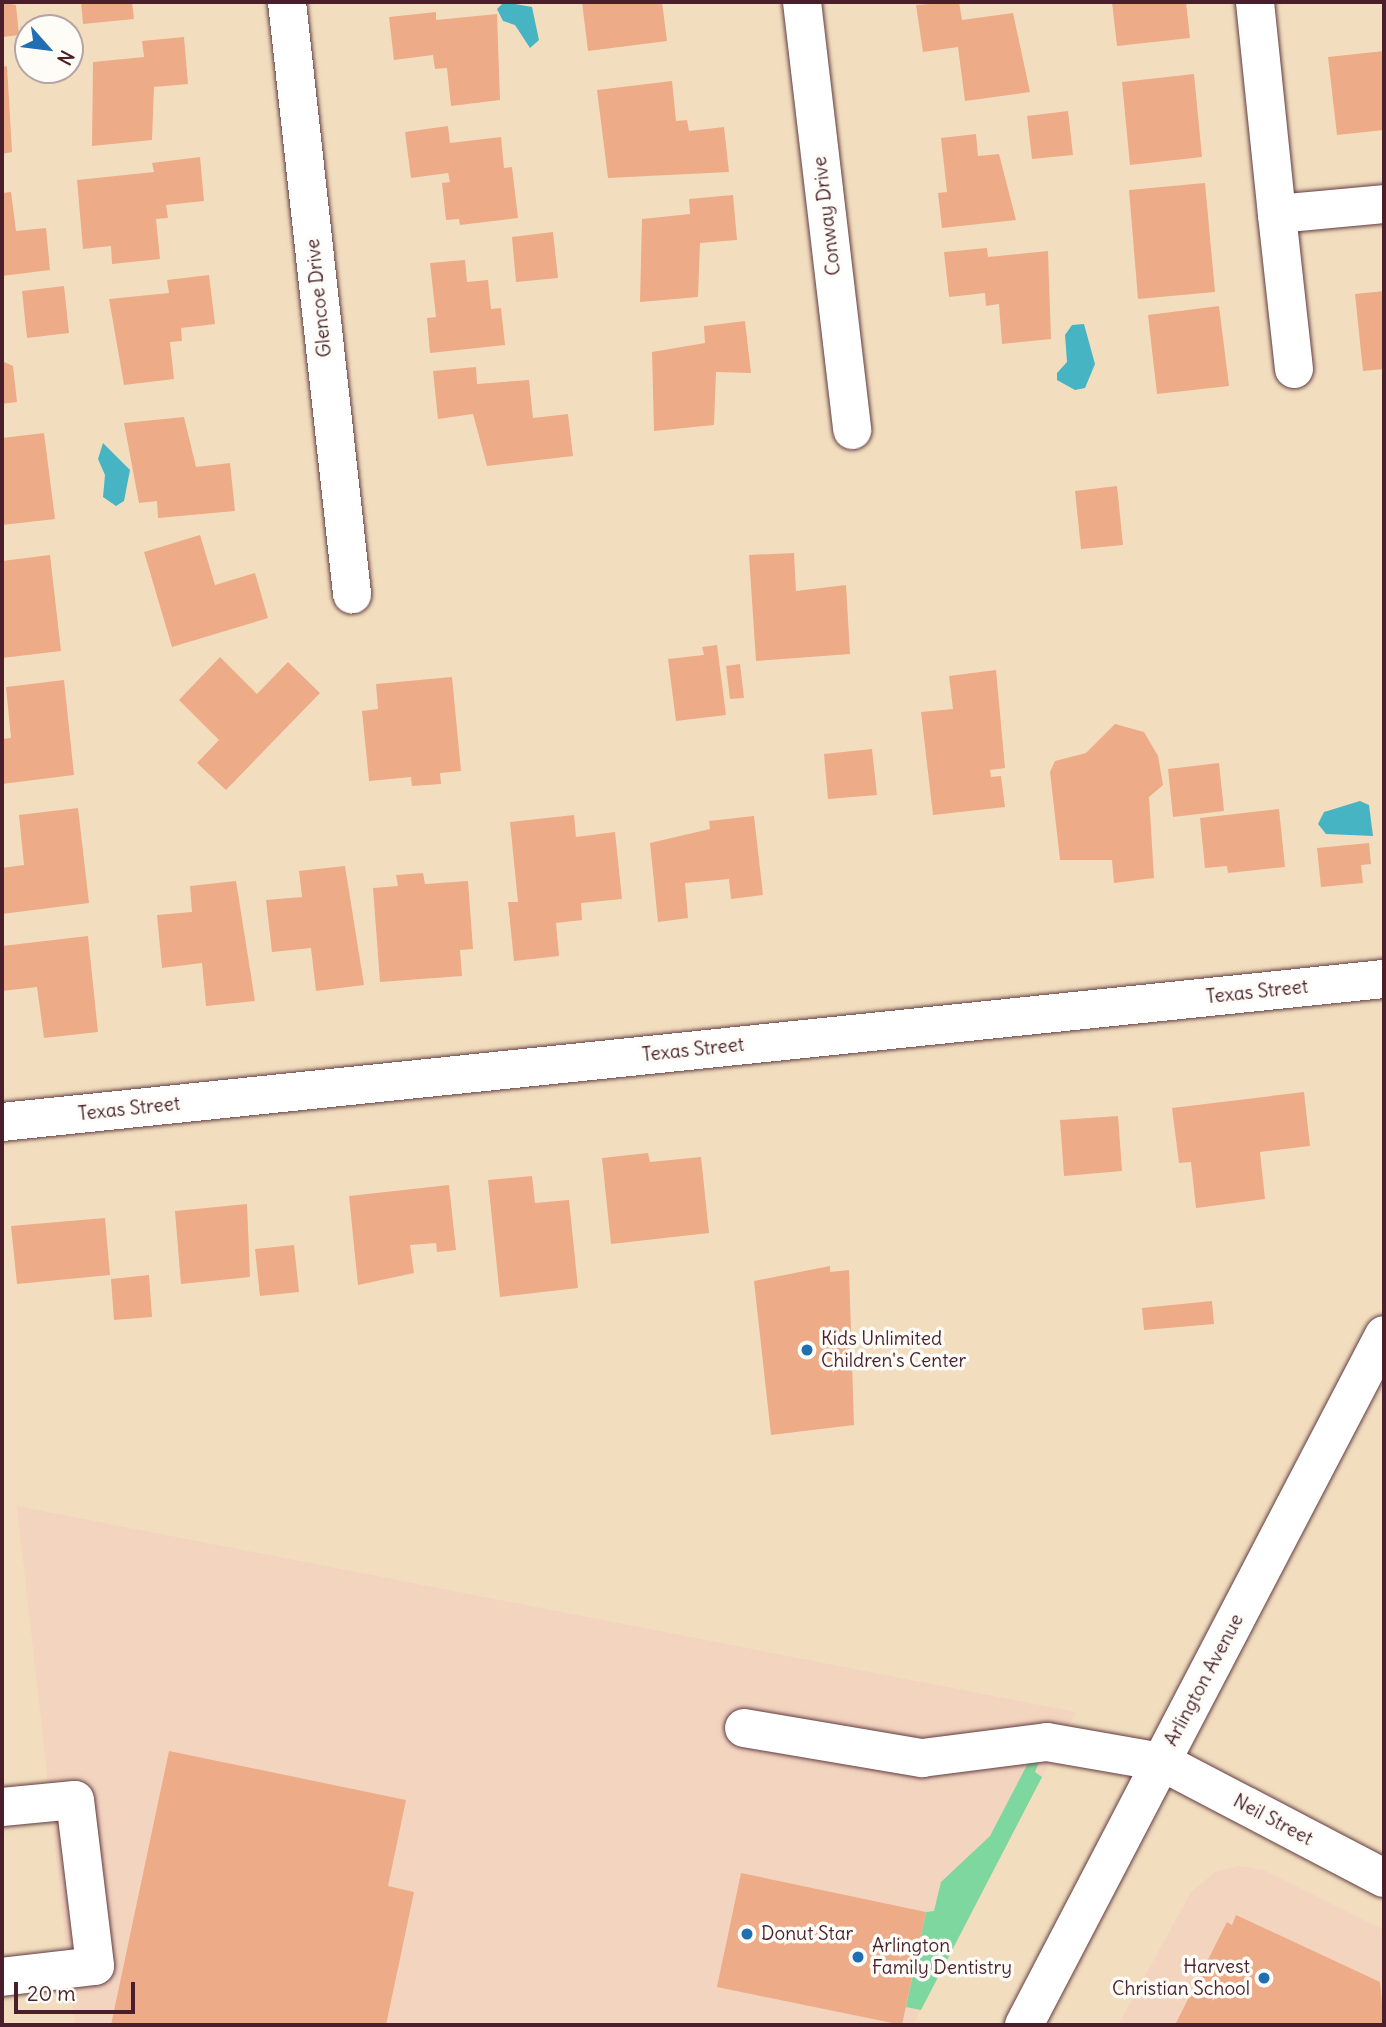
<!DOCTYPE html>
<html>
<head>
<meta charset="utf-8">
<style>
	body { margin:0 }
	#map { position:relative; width:1386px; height:2027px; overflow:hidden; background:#f2debf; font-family:Delius,sans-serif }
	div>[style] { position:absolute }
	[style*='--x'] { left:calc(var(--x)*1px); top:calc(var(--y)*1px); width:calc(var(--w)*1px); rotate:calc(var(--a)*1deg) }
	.built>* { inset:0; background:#f3d4bf }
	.green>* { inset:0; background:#7dd79e }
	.water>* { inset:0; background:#47b4c3 }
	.building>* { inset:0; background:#eeab87 }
	.roads { filter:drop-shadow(0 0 2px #633c41) drop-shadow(0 0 2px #633c41) }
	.minor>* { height:38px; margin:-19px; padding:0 19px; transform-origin:19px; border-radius:19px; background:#fff }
	.major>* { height:38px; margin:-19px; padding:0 19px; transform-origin:19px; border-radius:19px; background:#fff }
	.dots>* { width:19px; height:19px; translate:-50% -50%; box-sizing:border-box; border:4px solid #fdfcf7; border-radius:50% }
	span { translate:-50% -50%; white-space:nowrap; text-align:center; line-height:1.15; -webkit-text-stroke:7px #fdfcf7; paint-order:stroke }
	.street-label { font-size:19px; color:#4a1f2b }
	.poi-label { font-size:19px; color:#4a1f2b }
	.left { translate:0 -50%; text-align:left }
	.right { translate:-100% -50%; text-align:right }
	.frame { position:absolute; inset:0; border:4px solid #4a1f2b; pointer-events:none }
	.north { position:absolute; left:14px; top:14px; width:70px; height:70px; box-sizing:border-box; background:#fdfcf7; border:2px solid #b5a4a5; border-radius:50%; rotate:118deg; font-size:19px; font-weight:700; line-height:28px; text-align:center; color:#4a1f2b }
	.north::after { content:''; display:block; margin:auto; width:24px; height:32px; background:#1f6fb2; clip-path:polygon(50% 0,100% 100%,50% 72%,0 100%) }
	.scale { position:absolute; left:14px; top:1982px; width:121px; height:32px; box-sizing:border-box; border:4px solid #4a1f2b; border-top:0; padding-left:9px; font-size:21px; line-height:24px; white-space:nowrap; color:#4a1f2b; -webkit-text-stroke:5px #fdfcf7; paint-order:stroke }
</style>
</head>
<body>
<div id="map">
	<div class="built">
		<i style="clip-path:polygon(17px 1506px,1076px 1712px,913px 2025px,75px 2025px)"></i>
		<i style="clip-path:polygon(1239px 1866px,1264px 1870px,1384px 1930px,1384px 2025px,1118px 2025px,1191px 1892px,1215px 1872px)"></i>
	</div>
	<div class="green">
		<i style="clip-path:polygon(1039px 1762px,1035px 1772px,1042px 1777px,921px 2010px,906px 2007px,926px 1912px,934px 1911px,941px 1882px,990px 1836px,1028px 1763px)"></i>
	</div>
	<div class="water">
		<i style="clip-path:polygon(504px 2px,532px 7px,539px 40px,530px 48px,515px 25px,503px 21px,497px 9px)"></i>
		<i style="clip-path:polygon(1084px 324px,1095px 364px,1085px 388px,1075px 390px,1057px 380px,1057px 373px,1067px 362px,1065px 335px,1072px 325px)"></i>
		<i style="clip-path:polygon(103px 443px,130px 470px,124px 501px,116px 506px,103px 497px,105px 475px,98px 459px)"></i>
		<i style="clip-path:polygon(1360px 801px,1369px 805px,1373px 836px,1326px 834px,1318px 824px,1324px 812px)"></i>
	</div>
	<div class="building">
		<i style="clip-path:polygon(2px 2px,16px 5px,19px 35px,2px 37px)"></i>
		<i style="clip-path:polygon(81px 2px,132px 2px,134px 19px,83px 24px)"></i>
		<i style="clip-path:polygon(582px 2px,662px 2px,667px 41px,588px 51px)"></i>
		<i style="clip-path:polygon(959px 2px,962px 20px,1013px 13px,1030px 92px,965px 101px,958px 47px,923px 52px,916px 5px)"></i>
		<i style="clip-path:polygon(1112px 2px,1186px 2px,1190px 38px,1117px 46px)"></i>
		<i style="clip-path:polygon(436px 12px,436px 20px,497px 14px,500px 100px,451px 106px,447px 68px,435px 69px,433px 55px,394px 60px,389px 17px)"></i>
		<i style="clip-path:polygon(184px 37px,188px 84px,154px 87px,152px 140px,92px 146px,93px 62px,144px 57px,142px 41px)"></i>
		<i style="clip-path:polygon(1384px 51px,1384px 130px,1337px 135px,1328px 57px)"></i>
		<i style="clip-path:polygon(7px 66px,12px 152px,2px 154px,2px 67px)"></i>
		<i style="clip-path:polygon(1194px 74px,1202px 157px,1130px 165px,1122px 82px)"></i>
		<i style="clip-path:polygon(672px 81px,676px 121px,687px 120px,689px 131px,724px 127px,729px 172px,608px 178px,597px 90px)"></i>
		<i style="clip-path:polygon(1068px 111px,1073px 155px,1032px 159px,1027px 116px)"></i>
		<i style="clip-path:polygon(448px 126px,450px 143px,501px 137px,504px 168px,512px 167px,518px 218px,460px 225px,459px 219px,446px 220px,442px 183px,450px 182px,448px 173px,411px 178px,405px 132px)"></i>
		<i style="clip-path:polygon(976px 134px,978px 156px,999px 154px,1016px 220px,942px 228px,938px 193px,947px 192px,941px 138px)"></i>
		<i style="clip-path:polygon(200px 157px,204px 201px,166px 205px,168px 218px,156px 219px,160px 259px,112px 264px,111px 246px,83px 249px,77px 180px,154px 172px,152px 163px)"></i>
		<i style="clip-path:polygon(1205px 183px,1215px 292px,1138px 299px,1129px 190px)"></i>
		<i style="clip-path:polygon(11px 192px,16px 231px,46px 228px,50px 270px,2px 276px,2px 193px)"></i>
		<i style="clip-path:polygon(733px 195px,737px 240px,700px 243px,698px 297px,640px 302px,642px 219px,690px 214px,689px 199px)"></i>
		<i style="clip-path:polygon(553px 232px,558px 278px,516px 282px,512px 237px)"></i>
		<i style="clip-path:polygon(987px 248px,988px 257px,1048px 251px,1051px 339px,1002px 344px,999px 304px,986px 306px,985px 293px,949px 297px,944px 252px)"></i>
		<i style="clip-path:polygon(465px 260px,467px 282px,488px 280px,491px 309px,501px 308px,505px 345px,430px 353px,427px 318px,436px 317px,430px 263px)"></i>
		<i style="clip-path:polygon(209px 275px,215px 324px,181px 328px,182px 341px,170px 342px,174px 379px,124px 385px,109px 299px,169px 293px,167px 280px)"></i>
		<i style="clip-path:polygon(64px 286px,69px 333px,27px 338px,22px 291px)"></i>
		<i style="clip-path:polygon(1384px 291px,1384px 369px,1363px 371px,1355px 294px)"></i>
		<i style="clip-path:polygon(1219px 306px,1229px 386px,1157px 394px,1148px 315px)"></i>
		<i style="clip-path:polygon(745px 321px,751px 373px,716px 372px,714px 425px,654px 431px,652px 352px,705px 343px,704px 326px)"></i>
		<i style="clip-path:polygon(2px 361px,13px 366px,17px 402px,2px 404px)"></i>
		<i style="clip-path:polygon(476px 367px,477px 384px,529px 380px,533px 418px,568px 414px,573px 456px,487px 466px,473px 414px,438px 419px,433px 371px)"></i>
		<i style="clip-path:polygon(184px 417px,196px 467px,230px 463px,235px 511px,158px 518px,157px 501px,139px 503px,124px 423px)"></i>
		<i style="clip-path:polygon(44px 433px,55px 519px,2px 525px,2px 438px)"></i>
		<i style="clip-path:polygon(1117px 486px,1123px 545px,1081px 549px,1075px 491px)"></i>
		<i style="clip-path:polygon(200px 535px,215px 585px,255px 573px,268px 618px,172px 647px,144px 552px)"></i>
		<i style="clip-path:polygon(794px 553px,796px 591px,846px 585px,850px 654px,756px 661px,749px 555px)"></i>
		<i style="clip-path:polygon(50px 555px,61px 651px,2px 658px,2px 561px)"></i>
		<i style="clip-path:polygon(717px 645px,726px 715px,676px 721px,668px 659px,704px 655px,702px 647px)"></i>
		<i style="clip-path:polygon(220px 657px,257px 694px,288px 662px,320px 693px,226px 790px,197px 763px,219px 740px,179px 700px)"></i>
		<i style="clip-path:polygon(740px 664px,744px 698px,730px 699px,726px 666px)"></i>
		<i style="clip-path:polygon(996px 670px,1005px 768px,990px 770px,991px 777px,1001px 776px,1005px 807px,933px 815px,921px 712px,953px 709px,949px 676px)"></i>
		<i style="clip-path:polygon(452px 677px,461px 771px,440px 773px,441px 784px,412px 786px,411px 777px,369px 781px,362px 711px,378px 709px,376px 684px)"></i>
		<i style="clip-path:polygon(64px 680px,74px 775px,2px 784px,2px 739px,11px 738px,6px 687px)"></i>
		<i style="clip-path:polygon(1115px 724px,1144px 732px,1158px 756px,1163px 785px,1149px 797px,1154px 878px,1114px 883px,1112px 860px,1060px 860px,1050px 772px,1055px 761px,1086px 753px)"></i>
		<i style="clip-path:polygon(872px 749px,877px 795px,828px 799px,824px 754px)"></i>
		<i style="clip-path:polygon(1219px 763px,1224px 811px,1173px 817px,1168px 769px)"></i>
		<i style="clip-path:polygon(78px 808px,89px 903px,2px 914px,2px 868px,24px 865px,19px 815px)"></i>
		<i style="clip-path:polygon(1279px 809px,1285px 867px,1228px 873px,1227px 866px,1205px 868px,1200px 818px)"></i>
		<i style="clip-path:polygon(574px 815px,576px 837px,615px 832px,622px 899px,581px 903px,582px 920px,556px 923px,559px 956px,514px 961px,508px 902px,518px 902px,510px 822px)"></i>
		<i style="clip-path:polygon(754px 816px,763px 895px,731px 899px,729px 879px,685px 883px,688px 918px,658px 922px,650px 843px,710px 829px,709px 821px)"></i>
		<i style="clip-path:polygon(1369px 843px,1371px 864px,1361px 865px,1363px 883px,1321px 887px,1317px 848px)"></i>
		<i style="clip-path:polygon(345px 866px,364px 985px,316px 991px,311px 948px,272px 952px,266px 900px,302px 897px,299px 871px)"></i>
		<i style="clip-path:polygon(423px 873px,425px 884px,468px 881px,473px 949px,460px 950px,462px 976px,380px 982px,373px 888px,398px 886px,396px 875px)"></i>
		<i style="clip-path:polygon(236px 881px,255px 1001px,206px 1006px,202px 963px,162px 968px,157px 915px,192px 912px,190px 886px)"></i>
		<i style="clip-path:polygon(88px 936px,98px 1032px,44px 1038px,37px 987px,2px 991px,2px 946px)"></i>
		<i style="clip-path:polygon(1304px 1092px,1310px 1146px,1260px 1152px,1265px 1199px,1196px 1208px,1191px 1162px,1179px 1163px,1172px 1108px)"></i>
		<i style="clip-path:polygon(1118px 1116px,1122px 1171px,1064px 1176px,1060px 1120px)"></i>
		<i style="clip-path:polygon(648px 1153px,650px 1162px,701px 1157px,709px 1233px,611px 1244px,602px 1158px)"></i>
		<i style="clip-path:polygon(532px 1176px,535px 1203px,569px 1200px,578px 1288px,500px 1297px,488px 1180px)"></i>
		<i style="clip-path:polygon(449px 1185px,456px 1250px,437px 1252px,436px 1243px,410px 1245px,414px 1273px,358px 1285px,349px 1196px)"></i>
		<i style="clip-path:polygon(247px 1204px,250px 1277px,181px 1284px,175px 1211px)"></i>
		<i style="clip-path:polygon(105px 1218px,110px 1275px,17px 1284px,11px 1226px)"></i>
		<i style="clip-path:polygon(294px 1245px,299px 1292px,260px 1296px,255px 1249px)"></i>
		<i style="clip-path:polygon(830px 1266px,830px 1272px,849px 1270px,854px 1425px,771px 1435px,754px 1281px)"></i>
		<i style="clip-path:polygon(149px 1275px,152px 1317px,114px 1320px,111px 1279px)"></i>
		<i style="clip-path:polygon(1212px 1301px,1214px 1324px,1144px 1330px,1142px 1308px)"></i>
		<i style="clip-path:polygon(169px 1751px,406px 1800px,388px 1886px,414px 1892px,386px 2025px,111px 2025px)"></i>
		<i style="clip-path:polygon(741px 1873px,926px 1912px,902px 2025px,717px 1987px)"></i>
		<i style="clip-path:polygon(1236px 1915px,1380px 1982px,1384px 2025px,1175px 2025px,1227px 1922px,1232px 1925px)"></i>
	</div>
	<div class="roads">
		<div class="minor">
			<i style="--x:287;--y:2;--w:596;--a:83.73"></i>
			<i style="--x:802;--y:2;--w:431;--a:83.3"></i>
			<i style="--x:1255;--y:2;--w:213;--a:84.1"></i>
			<i style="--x:1294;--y:369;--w:156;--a:-96.3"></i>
			<i style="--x:1277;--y:214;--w:107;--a:-5.3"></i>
			<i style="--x:2;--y:1122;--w:1389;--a:-5.91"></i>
			<i style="--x:744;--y:1728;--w:181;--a:9.6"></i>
			<i style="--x:922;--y:1758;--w:126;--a:-7.3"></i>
			<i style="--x:1047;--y:1742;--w:117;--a:9.9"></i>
			<i style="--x:1162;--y:1762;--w:250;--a:27.6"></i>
			<i style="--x:2;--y:1807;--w:73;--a:-5.5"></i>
			<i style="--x:75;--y:1800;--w:167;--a:83.1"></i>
			<i style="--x:95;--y:1966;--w:94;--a:173.3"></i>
		</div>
		<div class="major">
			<i style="--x:1024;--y:2025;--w:778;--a:-62.45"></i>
		</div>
	</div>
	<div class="dots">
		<i style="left:807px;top:1350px;background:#1f6fb2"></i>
		<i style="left:747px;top:1934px;background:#1f6fb2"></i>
		<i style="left:858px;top:1957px;background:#1f6fb2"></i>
		<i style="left:1264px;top:1978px;background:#1f6fb2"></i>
	</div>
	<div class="street-label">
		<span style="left:827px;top:216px;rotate:-97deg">Conway Drive</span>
		<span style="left:319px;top:298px;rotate:-96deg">Glencoe Drive</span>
		<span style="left:1257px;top:992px;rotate:-6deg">Texas Street</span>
		<span style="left:693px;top:1050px;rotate:-6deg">Texas Street</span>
		<span style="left:129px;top:1109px;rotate:-6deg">Texas Street</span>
		<span style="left:1204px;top:1680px;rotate:-62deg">Arlington Avenue</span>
		<span style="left:1273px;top:1820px;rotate:28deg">Neil Street</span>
	</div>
	<div class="poi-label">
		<span class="left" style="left:821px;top:1350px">Kids Unlimited<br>Children's Center</span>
		<span class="left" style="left:761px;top:1934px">Donut Star</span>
		<span class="left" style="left:872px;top:1957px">Arlington<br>Family Dentistry</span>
		<span class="right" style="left:1250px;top:1978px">Harvest<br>Christian School</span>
	</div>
	<div class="frame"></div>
	<div class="north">N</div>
	<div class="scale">20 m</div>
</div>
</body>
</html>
